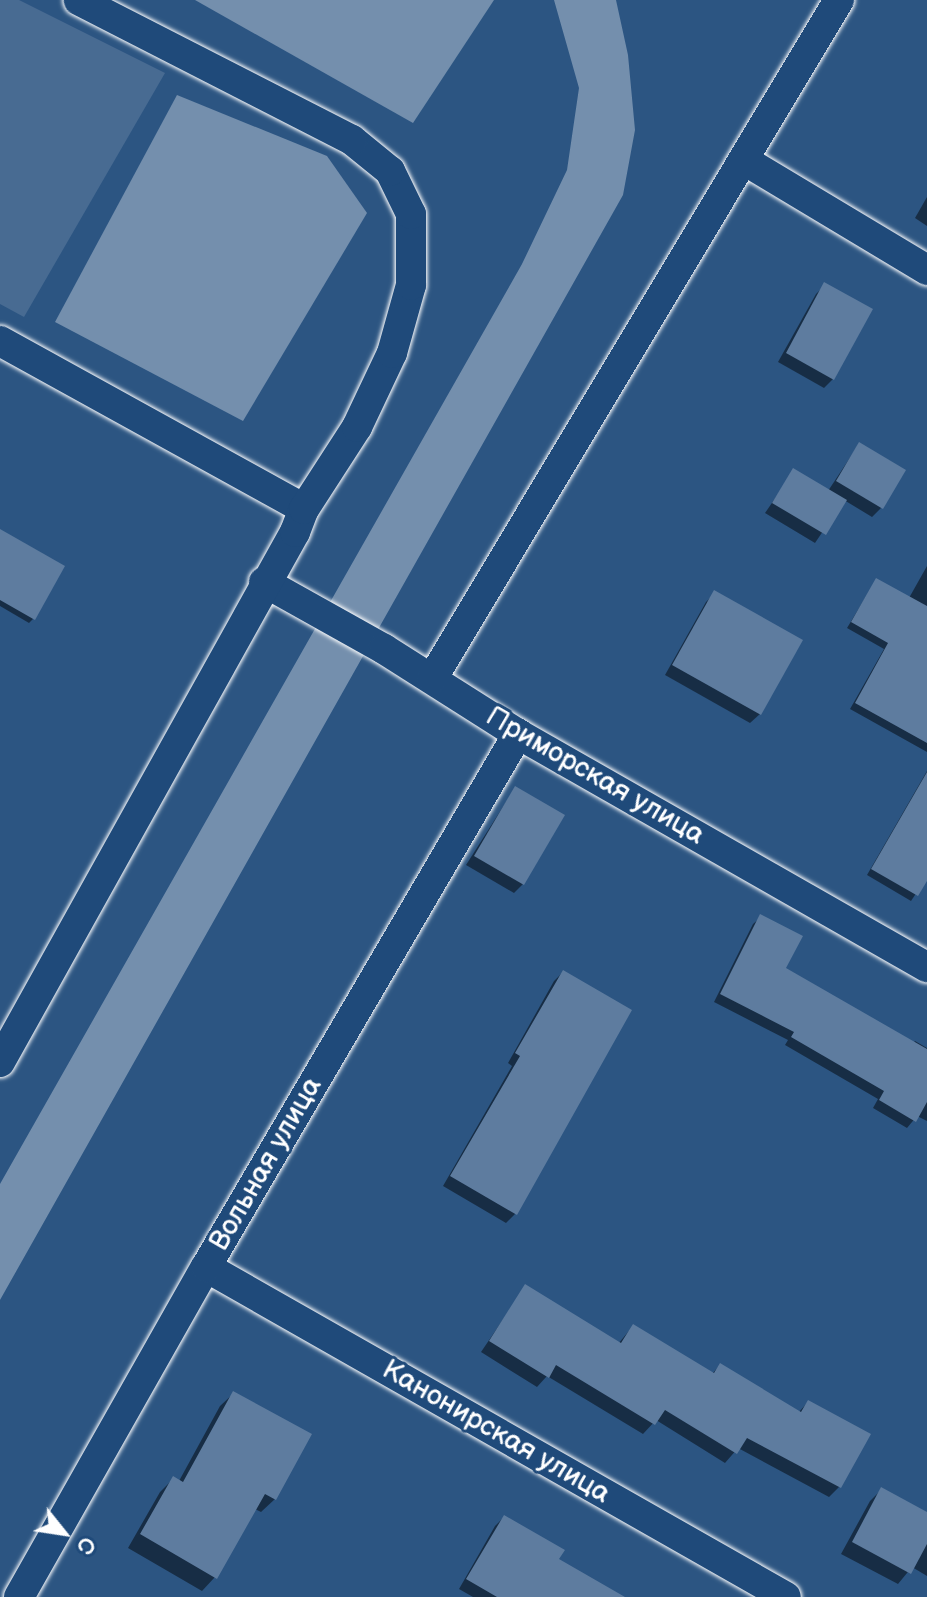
<!DOCTYPE html>
<html>
<head>
<meta charset="utf-8">
<style>
	body { margin:0 }
	#map { position:relative; width:927px; height:1597px; overflow:hidden; background:#2c5582; font-family:"Balsamiq Sans",sans-serif }
	div>[style] { position:absolute }
	[style*='--x'] { left:calc(var(--x)*1px); top:calc(var(--y)*1px); width:calc(var(--w)*1px); rotate:calc(var(--a)*1deg) }
	.green>* { inset:0; background:#486b92 }
	.water>* { inset:0; background:#748fad }
	.shadow>* { inset:0; background:#0007 }
	.building>* { inset:0; background:#5e7c9f }
	.roads { filter:drop-shadow(0 0 2px #fff) drop-shadow(0 0 2px #fff) }
	.street>* { height:30px; margin:-15px; padding:0 15px; transform-origin:15px; border-radius:15px; background:#1f4a7a }
	span { translate:-50% -50%; white-space:nowrap; text-align:center; line-height:1.15; -webkit-text-stroke:6px #1f4a7a; paint-order:stroke }
	.street-label { font-size:28px; color:#fff }
	.north { position:absolute; left:24px; top:1493px; width:80px; height:80px; -webkit-text-stroke:6px #1f4a7a; paint-order:stroke; rotate:120deg; font-size:22px; font-weight:700; line-height:32px; text-align:center; color:#fff }
	.north::after { content:''; display:block; margin:auto; width:28px; height:36px; background:#fff; clip-path:polygon(50% 0,100% 100%,50% 72%,0 100%) }
</style>
</head>
<body>
<div id="map">
	<div class="green">
		<i style="clip-path:polygon(0 0,19px 0,165px 73px,24px 317px,0 304px)"></i>
	</div>
	<div class="water">
		<i style="clip-path:polygon(195px 0,494px 0,413px 123px)"></i>
		<i style="clip-path:polygon(554px 0,616px 0,628px 55px,635px 130px,623px 195px,0 1300px,0 1184px,522px 264px,567px 170px,579px 88px)"></i>
		<i style="clip-path:polygon(177px 95px,327px 156px,367px 213px,243px 421px,55px 322px)"></i>
	</div>
	<div class="shadow">
		<i style="clip-path:polygon(927px 197px,927px 226px,915px 218px)"></i>
		<i style="clip-path:polygon(825px 285px,833px 379px,824px 388px,778px 362px,816px 294px)"></i>
		<i style="clip-path:polygon(859px 444px,881px 508px,872px 517px,844px 500px,815px 543px,765px 513px,794px 471px,828px 491px)"></i>
		<i style="clip-path:polygon(0 532px,33px 619px,29px 623px,0 606px)"></i>
		<i style="clip-path:polygon(927px 566px,927px 752px,850px 709px,884px 649px,847px 628px,876px 580px,909px 598px)"></i>
		<i style="clip-path:polygon(715px 593px,760px 714px,750px 723px,665px 675px,706px 602px)"></i>
		<i style="clip-path:polygon(927px 771px,927px 877px,911px 901px,867px 875px)"></i>
		<i style="clip-path:polygon(515px 788px,523px 884px,514px 893px,466px 865px)"></i>
		<i style="clip-path:polygon(761px 917px,783px 969px,913px 1043px,915px 1041px,927px 1048px,927px 1121px,917px 1116px,907px 1128px,873px 1108px,878px 1099px,785px 1045px,788px 1040px,714px 1002px,753px 924px)"></i>
		<i style="clip-path:polygon(563px 972px,515px 1214px,506px 1223px,443px 1186px,512px 1066px,508px 1063px,554px 981px)"></i>
		<i style="clip-path:polygon(525px 1287px,618px 1344px,633px 1326px,712px 1374px,720px 1365px,798px 1413px,808px 1402px,868px 1435px,839px 1487px,829px 1497px,738px 1448px,725px 1463px,656px 1420px,643px 1434px,547px 1376px,537px 1387px,481px 1352px)"></i>
		<i style="clip-path:polygon(234px 1393px,275px 1499px,261px 1512px,255px 1509px,215px 1577px,202px 1591px,128px 1548px,160px 1492px,174px 1478px,179px 1481px,220px 1406px)"></i>
		<i style="clip-path:polygon(881px 1490px,927px 1514px,927px 1576px,912px 1567px,898px 1584px,841px 1554px,870px 1501px)"></i>
		<i style="clip-path:polygon(504px 1517px,557px 1560px,621px 1597px,473px 1597px,459px 1589px,495px 1526px)"></i>
	</div>
	<div class="building">
		<i style="clip-path:polygon(824px 282px,873px 309px,834px 380px,786px 353px)"></i>
		<i style="clip-path:polygon(859px 442px,906px 470px,883px 509px,836px 481px)"></i>
		<i style="clip-path:polygon(793px 468px,847px 500px,826px 535px,772px 503px)"></i>
		<i style="clip-path:polygon(0 529px,65px 566px,35px 620px,0 600px)"></i>
		<i style="clip-path:polygon(876px 578px,927px 606px,927px 743px,855px 703px,888px 643px,851px 622px)"></i>
		<i style="clip-path:polygon(714px 590px,803px 640px,761px 715px,672px 665px)"></i>
		<i style="clip-path:polygon(927px 772px,927px 881px,918px 896px,871px 869px)"></i>
		<i style="clip-path:polygon(515px 786px,565px 815px,524px 885px,474px 856px)"></i>
		<i style="clip-path:polygon(760px 914px,803px 936px,786px 968px,927px 1049px,927px 1102px,916px 1122px,879px 1100px,884px 1091px,791px 1037px,794px 1032px,720px 994px)"></i>
		<i style="clip-path:polygon(563px 970px,632px 1010px,517px 1215px,450px 1176px,520px 1056px,515px 1053px)"></i>
		<i style="clip-path:polygon(525px 1284px,621px 1343px,633px 1324px,714px 1373px,720px 1363px,801px 1412px,808px 1400px,871px 1434px,841px 1488px,747px 1438px,737px 1454px,665px 1410px,655px 1425px,556px 1365px,549px 1378px,489px 1341px)"></i>
		<i style="clip-path:polygon(233px 1391px,312px 1434px,276px 1500px,265px 1494px,217px 1579px,140px 1534px,173px 1476px,183px 1482px)"></i>
		<i style="clip-path:polygon(881px 1487px,927px 1512px,927px 1544px,911px 1574px,852px 1542px)"></i>
		<i style="clip-path:polygon(504px 1515px,565px 1550px,559px 1559px,625px 1597px,497px 1597px,466px 1579px)"></i>
	</div>
	<div class="roads">
		<div class="street">
			<i style="--x:744;--y:160;--w:214;--a:31"></i>
			<i style="--x:0;--y:341;--w:347;--a:28.9"></i>
			<i style="--x:264;--y:582;--w:137;--a:29.2"></i>
			<i style="--x:384;--y:649;--w:159;--a:32.4"></i>
			<i style="--x:518;--y:734;--w:471;--a:29.7"></i>
			<i style="--x:432;--y:679;--w:792;--a:-59.06"></i>
			<i style="--x:0;--y:1062;--w:607;--a:-60.9"></i>
			<i style="--x:295;--y:532;--w:25;--a:-69"></i>
			<i style="--x:304;--y:509;--w:98;--a:-57.1"></i>
			<i style="--x:357;--y:427;--w:82;--a:-64.7"></i>
			<i style="--x:392;--y:353;--w:71;--a:-74.4"></i>
			<i style="--x:411;--y:285;--w:71;--a:-90"></i>
			<i style="--x:411;--y:214;--w:48;--a:-116"></i>
			<i style="--x:390;--y:171;--w:49;--a:-140.8"></i>
			<i style="--x:352;--y:140;--w:307;--a:-152.9"></i>
			<i style="--x:206;--y:1267;--w:667;--a:29.64"></i>
			<i style="--x:19;--y:1597;--w:379;--a:-60.5"></i>
			<i style="--x:206;--y:1267;--w:618;--a:-59.66"></i>
		</div>
	</div>
	<div class="street-label">
		<span style="left:595px;top:776px;rotate:30deg">Приморская улица</span>
		<span style="left:266px;top:1164px;rotate:-60deg">Вольная улица</span>
		<span style="left:496px;top:1432px;rotate:30deg">Канонирская улица</span>
	</div>
	<div class="north">С</div>
</div>
</body>
</html>
